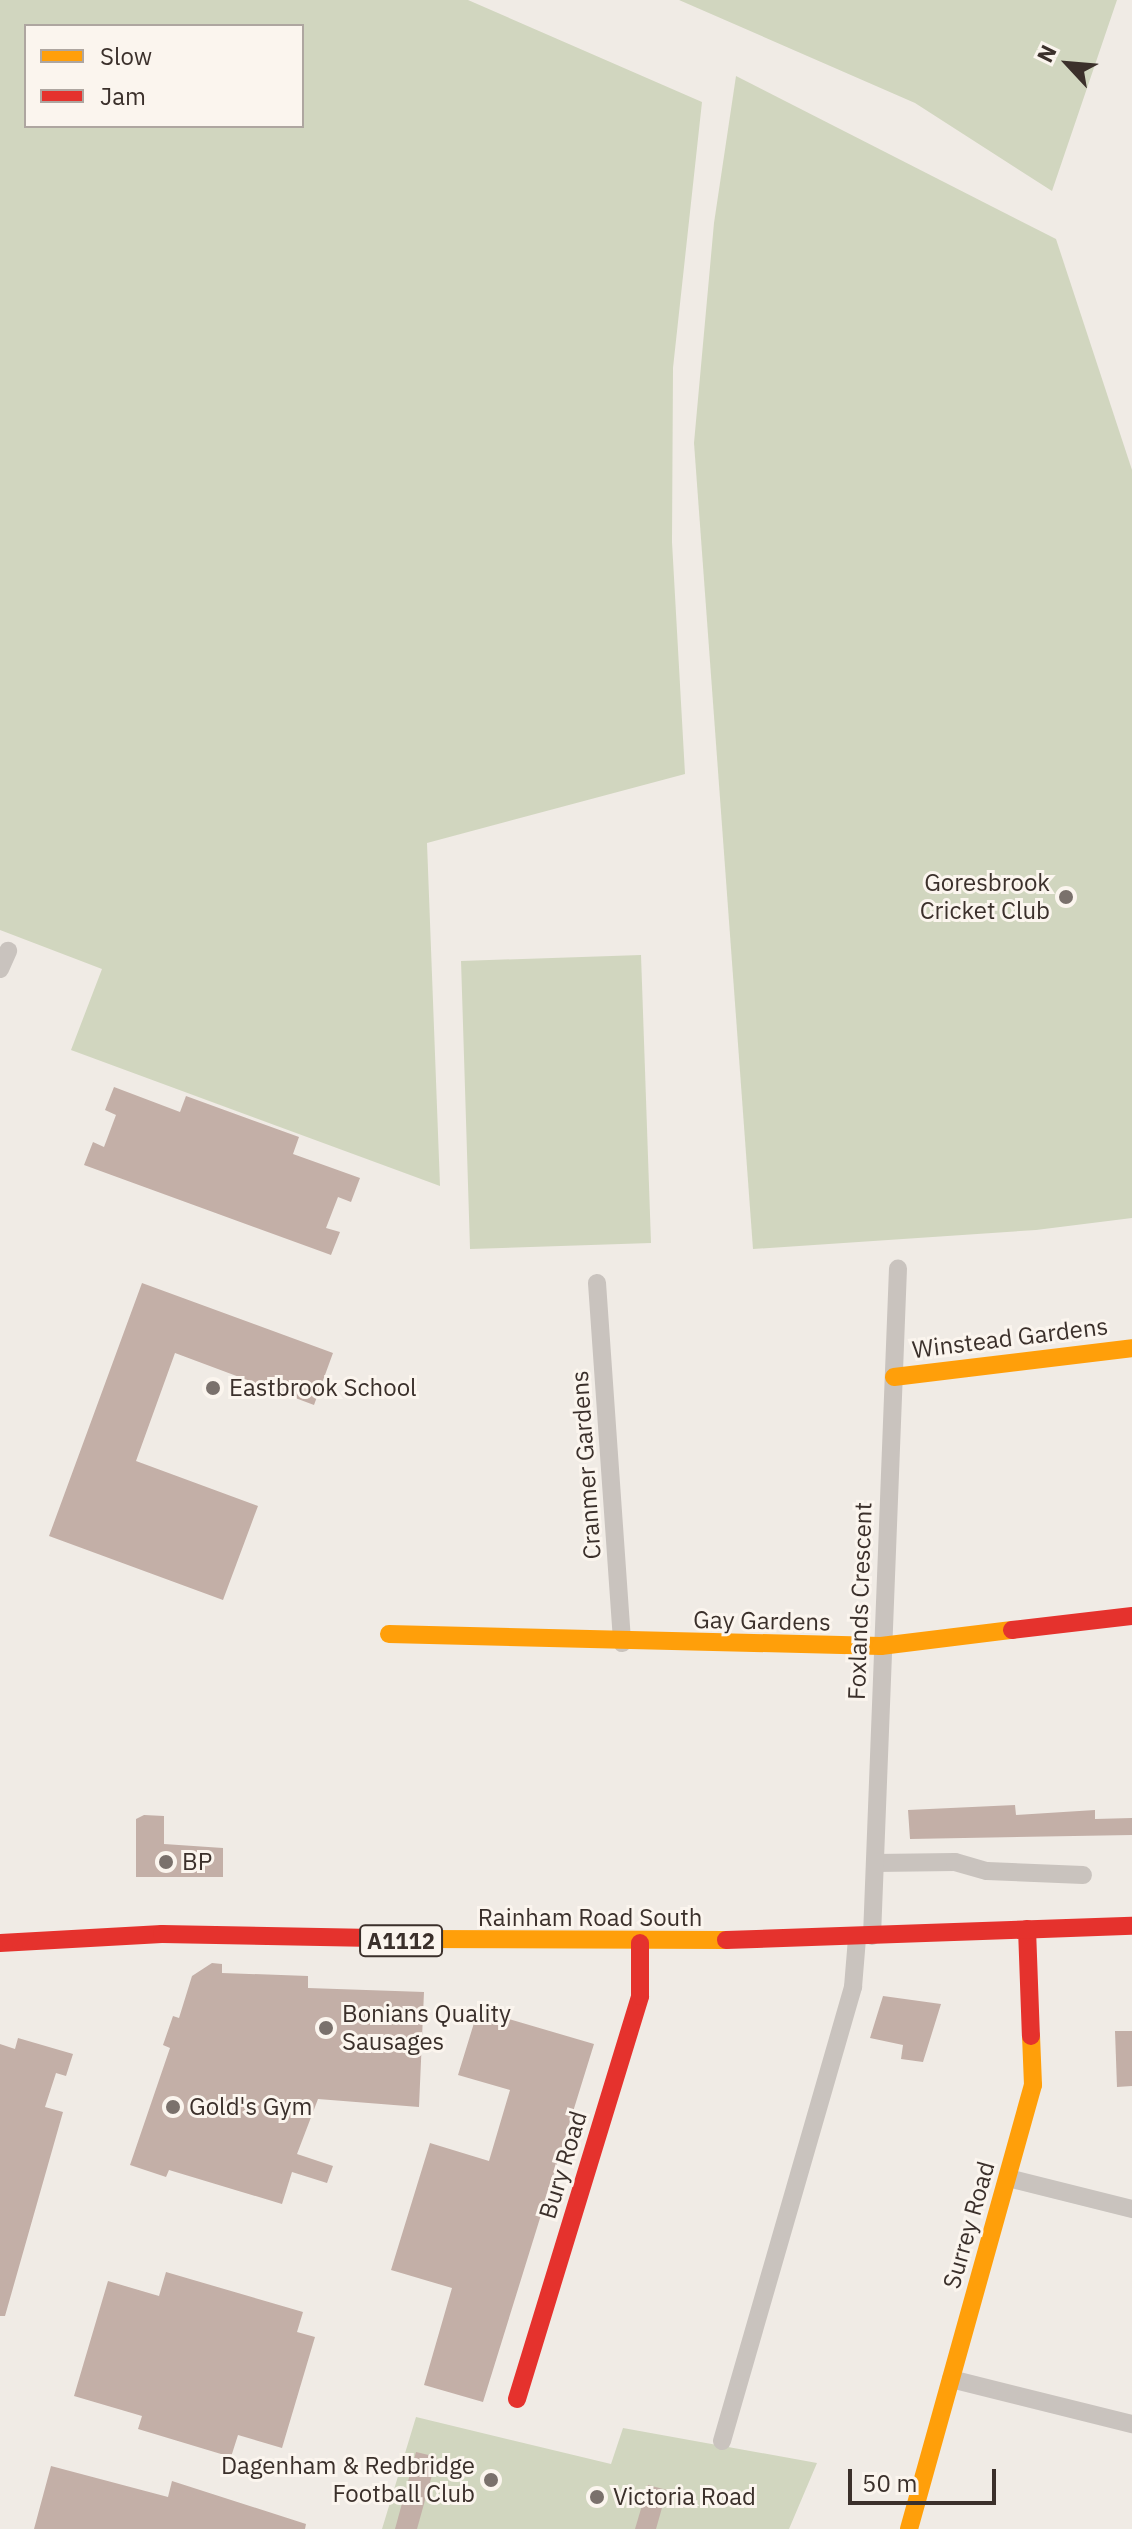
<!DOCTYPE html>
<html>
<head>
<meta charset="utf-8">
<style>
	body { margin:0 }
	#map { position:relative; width:1132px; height:2529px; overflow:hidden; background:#f0ebe5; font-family:"IBM Plex Sans",sans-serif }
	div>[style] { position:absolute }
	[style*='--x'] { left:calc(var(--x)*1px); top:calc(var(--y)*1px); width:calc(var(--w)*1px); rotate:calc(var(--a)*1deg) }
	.green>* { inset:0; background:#d1d6bf }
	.building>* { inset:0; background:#c3afa7 }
	.street>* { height:18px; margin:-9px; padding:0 9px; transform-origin:9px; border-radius:9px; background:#c9c3be }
	.slow>* { height:18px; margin:-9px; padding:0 9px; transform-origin:9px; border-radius:9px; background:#ff9f0a }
	.jam>* { height:18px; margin:-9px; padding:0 9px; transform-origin:9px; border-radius:9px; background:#e5322d }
	.dots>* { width:22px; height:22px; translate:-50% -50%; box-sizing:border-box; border:4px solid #fbf5ee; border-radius:50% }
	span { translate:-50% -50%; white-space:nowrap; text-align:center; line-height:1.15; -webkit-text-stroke:6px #fbf5ee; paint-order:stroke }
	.shield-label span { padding:2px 6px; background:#fbf5ee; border:2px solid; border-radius:6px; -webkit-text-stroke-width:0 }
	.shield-label { font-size:22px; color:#3b302b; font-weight:700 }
	.poi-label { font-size:24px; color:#3b302b }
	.right { translate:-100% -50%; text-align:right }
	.left { translate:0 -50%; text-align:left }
	.street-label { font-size:24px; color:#3b302b }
	.legend { position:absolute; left:24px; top:24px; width:280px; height:104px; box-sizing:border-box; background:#fbf5ee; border:2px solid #aea6a0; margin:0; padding:10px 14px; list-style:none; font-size:24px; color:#3b302b }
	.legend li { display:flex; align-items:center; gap:16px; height:40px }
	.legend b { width:40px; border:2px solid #aea6a0 }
	.north { position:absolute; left:1028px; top:24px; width:80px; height:80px; -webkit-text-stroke:6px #fbf5ee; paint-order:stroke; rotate:296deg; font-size:22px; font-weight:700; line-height:32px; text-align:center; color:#3b302b }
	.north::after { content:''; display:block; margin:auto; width:28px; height:36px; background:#3b302b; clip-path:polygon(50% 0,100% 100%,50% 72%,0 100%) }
	.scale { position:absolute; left:848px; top:2469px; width:148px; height:36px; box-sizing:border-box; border:4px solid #3b302b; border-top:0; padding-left:10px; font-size:24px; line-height:28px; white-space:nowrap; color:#3b302b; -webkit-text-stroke:6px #fbf5ee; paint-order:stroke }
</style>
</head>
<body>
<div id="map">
	<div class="green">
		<i style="clip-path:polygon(evenodd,0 0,468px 0,702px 102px,673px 368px,672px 542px,685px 774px,427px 843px,440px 1186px,71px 1050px,102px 969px,0 930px,0 0,26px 26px,302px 26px,302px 126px,26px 126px,26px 26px)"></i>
		<i style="clip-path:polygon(679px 0,1117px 0,1052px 191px,915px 103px)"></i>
		<i style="clip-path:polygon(736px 76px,1056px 239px,1132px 470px,1132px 1218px,1036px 1230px,753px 1249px,694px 443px,714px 223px)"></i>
		<i style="clip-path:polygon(641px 955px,651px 1243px,470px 1249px,461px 961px)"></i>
		<i style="clip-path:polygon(416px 2417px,611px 2464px,623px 2428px,817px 2463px,789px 2529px,382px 2529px)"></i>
	</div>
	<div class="building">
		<i style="clip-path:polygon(114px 1087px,180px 1112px,186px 1096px,299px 1137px,293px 1154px,360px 1178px,351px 1202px,338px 1197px,326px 1228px,340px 1232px,331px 1255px,84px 1165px,93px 1142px,104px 1147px,116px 1115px,105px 1110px)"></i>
		<i style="clip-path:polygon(142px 1283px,333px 1353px,314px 1405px,175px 1353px,136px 1461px,258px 1506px,223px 1600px,49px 1536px)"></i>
		<i style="clip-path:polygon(1015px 1805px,1016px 1815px,1095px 1810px,1095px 1819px,1132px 1818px,1132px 1835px,910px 1839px,908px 1810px)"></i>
		<i style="clip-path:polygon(144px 1815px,164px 1816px,164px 1844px,223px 1848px,223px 1877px,136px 1877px,136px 1819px)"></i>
		<i style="clip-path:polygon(212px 1963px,222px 1964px,222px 1973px,308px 1976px,308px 1988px,424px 1992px,419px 2107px,318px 2099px,297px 2154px,333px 2166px,327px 2183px,292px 2172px,282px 2204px,169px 2170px,166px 2177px,130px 2165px,170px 2048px,163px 2045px,173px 2016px,179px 2018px,192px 1976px)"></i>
		<i style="clip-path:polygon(883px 1996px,941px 2004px,923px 2062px,901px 2059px,903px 2045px,870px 2038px)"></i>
		<i style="clip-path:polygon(478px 2010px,594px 2044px,483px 2402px,424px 2385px,452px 2288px,391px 2270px,430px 2143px,489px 2161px,510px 2090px,458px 2075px)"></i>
		<i style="clip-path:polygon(1115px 2031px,1132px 2031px,1132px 2086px,1117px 2087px)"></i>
		<i style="clip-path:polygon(18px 2038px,73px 2054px,66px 2076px,56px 2073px,45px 2107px,63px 2112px,5px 2316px,0 2316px,0 2044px,15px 2049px)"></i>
		<i style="clip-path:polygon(166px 2272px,303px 2312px,297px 2332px,315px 2337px,282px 2448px,238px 2435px,231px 2457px,138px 2429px,142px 2416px,74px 2396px,108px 2281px,159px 2296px)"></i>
		<i style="clip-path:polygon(416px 2452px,437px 2457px,417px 2529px,395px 2529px)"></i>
		<i style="clip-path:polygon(51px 2466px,168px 2497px,172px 2481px,306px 2524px,305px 2529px,34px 2529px)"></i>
		<i style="clip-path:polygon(648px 2485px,667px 2490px,656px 2529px,635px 2529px)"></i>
	</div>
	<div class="street">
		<i style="--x:0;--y:969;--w:20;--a:-66"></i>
		<i style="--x:597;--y:1283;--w:361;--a:86"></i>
		<i style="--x:875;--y:1863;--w:80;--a:-0.7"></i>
		<i style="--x:955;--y:1862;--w:33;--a:16"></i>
		<i style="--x:987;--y:1871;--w:96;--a:2.4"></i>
		<i style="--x:872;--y:1936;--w:668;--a:-87.77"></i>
		<i style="--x:1008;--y:2178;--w:128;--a:14"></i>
		<i style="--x:951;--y:2379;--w:187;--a:14"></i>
		<i style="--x:722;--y:2441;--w:473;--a:-73.9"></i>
		<i style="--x:853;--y:1987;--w:49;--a:-85.3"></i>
	</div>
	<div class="slow">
		<i style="--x:894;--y:1377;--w:240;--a:-6.9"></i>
		<i style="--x:389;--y:1634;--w:492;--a:1.4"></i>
		<i style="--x:881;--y:1646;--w:132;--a:-7"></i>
		<i style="--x:414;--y:1939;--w:312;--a:0.2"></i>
		<i style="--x:909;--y:2529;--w:461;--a:-74.4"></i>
		<i style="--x:1033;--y:2085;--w:49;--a:-92.3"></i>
	</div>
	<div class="jam">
		<i style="--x:1012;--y:1630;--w:121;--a:-6.7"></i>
		<i style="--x:1027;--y:1929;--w:107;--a:87.9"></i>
		<i style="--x:726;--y:1940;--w:406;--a:-2"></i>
		<i style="--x:0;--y:1943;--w:162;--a:-3.2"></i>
		<i style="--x:162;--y:1934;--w:252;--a:1.1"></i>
		<i style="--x:517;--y:2399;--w:421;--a:-73"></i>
		<i style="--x:640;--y:1996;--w:53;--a:-90"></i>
	</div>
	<div class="dots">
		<i style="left:1066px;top:897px;background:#7a716c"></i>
		<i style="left:213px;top:1388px;background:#7a716c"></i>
		<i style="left:166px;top:1862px;background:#7a716c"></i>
		<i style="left:326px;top:2028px;background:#7a716c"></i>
		<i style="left:173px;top:2107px;background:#7a716c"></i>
		<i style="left:491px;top:2480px;background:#7a716c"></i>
		<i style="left:597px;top:2497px;background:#7a716c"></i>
	</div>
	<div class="shield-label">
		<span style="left:401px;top:1941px">A1112</span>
	</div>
	<div class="poi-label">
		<span class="right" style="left:1050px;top:897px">Goresbrook<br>Cricket Club</span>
		<span class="left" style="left:229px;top:1388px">Eastbrook School</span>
		<span class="left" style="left:182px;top:1862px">BP</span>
		<span class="left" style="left:342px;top:2028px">Bonians Quality<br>Sausages</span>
		<span class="left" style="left:189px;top:2107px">Gold's Gym</span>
		<span class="right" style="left:475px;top:2480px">Dagenham &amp; Redbridge<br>Football Club</span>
		<span class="left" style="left:613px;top:2497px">Victoria Road</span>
	</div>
	<div class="street-label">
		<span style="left:1010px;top:1338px;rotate:-7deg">Winstead Gardens</span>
		<span style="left:586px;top:1465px;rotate:-94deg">Cranmer Gardens</span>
		<span style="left:860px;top:1601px;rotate:-88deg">Foxlands Crescent</span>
		<span style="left:762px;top:1621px;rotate:1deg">Gay Gardens</span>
		<span style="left:590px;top:1918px">Rainham Road South</span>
		<span style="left:563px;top:2165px;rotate:-73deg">Bury Road</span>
		<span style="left:969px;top:2225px;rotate:-74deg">Surrey Road</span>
	</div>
	<ul class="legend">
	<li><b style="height:10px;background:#ff9f0a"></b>Slow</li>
	<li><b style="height:10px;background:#e5322d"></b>Jam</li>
	</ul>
	<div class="north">N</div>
	<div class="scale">50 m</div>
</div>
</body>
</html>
